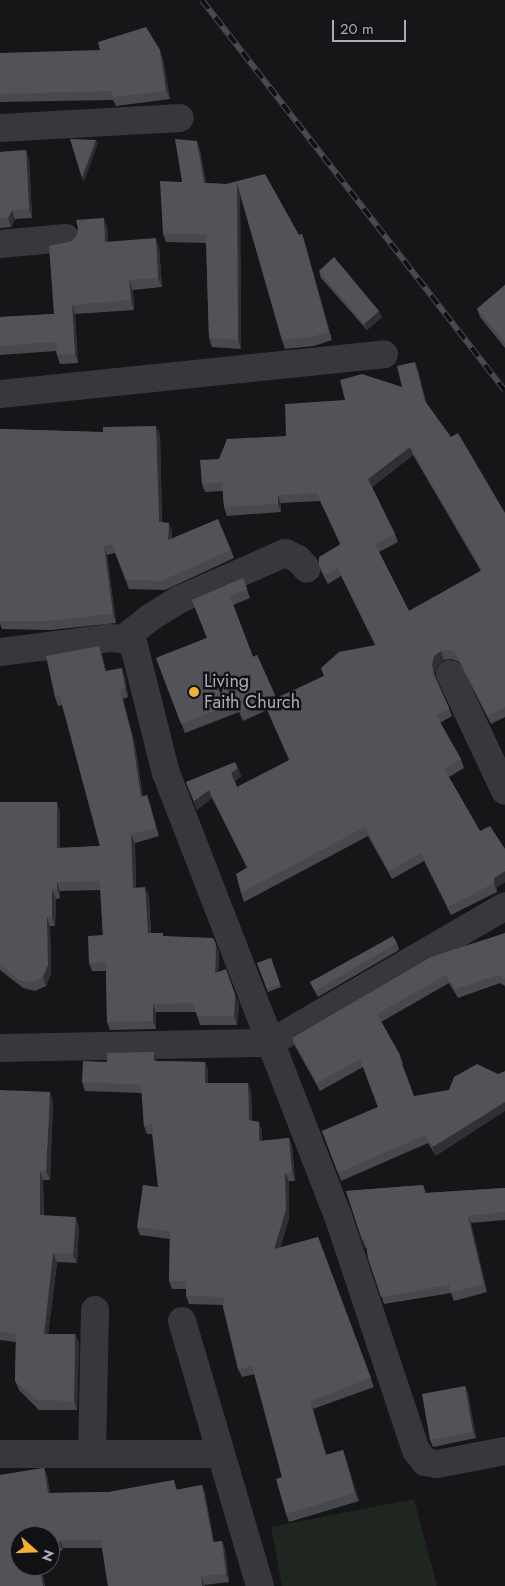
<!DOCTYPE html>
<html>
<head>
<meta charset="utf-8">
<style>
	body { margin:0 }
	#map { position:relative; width:505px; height:1586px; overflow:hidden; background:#161618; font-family:Jost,sans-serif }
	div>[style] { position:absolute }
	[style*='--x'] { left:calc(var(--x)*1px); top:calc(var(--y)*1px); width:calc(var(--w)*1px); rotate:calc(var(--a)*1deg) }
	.green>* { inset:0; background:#1e261f }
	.minor>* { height:28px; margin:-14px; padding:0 14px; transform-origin:14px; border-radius:14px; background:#37383d }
	.rail>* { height:5.5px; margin-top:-2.75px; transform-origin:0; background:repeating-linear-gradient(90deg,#111113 0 11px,#4a4c52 0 22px); box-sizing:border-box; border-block:1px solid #4a4c52 }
	.wall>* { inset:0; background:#47494d }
	.shaded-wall>* { inset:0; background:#2f3033 }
	.building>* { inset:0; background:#525359 }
	.dots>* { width:14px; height:14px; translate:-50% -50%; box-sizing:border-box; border:2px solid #111113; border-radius:50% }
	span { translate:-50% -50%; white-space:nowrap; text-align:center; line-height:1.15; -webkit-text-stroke:5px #111113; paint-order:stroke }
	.poi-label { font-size:18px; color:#a8adb8 }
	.left { translate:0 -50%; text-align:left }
	.north { position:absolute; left:10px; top:1526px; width:50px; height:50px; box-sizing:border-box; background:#111113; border:1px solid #4d4f55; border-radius:50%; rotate:110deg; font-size:14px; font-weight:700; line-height:20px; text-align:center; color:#a8adb8 }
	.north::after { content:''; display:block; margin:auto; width:18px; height:22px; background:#f2b134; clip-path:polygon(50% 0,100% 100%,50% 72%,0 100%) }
	.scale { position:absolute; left:332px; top:20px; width:74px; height:22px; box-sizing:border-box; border:2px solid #a8adb8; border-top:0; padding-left:6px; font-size:15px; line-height:18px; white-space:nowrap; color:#a8adb8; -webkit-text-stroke:4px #111113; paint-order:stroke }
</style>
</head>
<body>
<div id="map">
	<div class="green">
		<i style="clip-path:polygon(414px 1499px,437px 1586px,282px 1586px,271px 1527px)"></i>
	</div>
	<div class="minor">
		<i style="--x:0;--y:128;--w:180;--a:-3.2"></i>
		<i style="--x:0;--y:244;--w:66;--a:-5.2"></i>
		<i style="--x:0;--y:394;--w:386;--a:-5.9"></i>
		<i style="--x:123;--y:639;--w:36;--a:-38"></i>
		<i style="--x:151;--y:617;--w:32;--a:-32"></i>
		<i style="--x:178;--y:600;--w:117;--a:-23.7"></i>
		<i style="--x:285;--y:553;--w:14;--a:25"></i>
		<i style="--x:298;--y:559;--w:13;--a:48"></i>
		<i style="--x:0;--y:652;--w:110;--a:-7.3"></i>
		<i style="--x:109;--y:638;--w:14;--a:4"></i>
		<i style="--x:123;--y:639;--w:13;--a:32"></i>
		<i style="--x:134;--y:646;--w:131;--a:75.9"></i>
		<i style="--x:166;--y:773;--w:472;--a:68.8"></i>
		<i style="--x:337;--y:1213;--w:250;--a:71.6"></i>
		<i style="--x:416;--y:1450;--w:15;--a:53"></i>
		<i style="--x:425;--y:1462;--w:12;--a:9"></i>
		<i style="--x:437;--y:1464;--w:69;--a:-10.8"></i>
		<i style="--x:450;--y:674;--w:129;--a:64.8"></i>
		<i style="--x:0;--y:1048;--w:270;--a:-1.1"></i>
		<i style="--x:270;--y:1043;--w:272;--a:-30.2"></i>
		<i style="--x:182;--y:1321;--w:276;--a:73.6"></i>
		<i style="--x:0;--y:1454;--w:221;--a:0"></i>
		<i style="--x:92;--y:1454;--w:144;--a:-88.8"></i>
	</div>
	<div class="rail">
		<i style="--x:202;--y:0;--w:494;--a:52.2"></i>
	</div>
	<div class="wall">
		<i style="clip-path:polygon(0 53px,163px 59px,170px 99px,116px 106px,113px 100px,0 102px)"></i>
		<i style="clip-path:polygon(26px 150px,29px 160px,32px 218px,15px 219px,11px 227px,0 228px,0 152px)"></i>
		<i style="clip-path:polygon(200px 150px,206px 183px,226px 184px,299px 235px,302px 234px,305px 243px,332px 340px,314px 346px,285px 349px,282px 340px,240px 194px,241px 349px,212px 347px,209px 338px,206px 243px,166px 242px,163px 234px,182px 182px)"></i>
		<i style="clip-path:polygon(107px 227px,108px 242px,159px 247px,162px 287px,133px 290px,134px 310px,75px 314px,78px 363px,60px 364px,57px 355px,56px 351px,0 355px,0 317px,54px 314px,72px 241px)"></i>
		<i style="clip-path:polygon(319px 271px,382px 317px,367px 330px,321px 278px)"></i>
		<i style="clip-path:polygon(505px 285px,505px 348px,480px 317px,477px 309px)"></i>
		<i style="clip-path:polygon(evenodd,418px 370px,426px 403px,505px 513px,505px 717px,491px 724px,459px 662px,452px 659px,444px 660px,438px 665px,435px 672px,435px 678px,449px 708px,452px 716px,440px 723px,461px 759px,464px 768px,449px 777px,480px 831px,505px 849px,505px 882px,497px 887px,497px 892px,451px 915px,424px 861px,392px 879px,368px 836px,244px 902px,241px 893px,247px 868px,212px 798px,197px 810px,186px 782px,238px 768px,241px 776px,235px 781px,237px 787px,289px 760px,267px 710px,243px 721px,239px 712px,185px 733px,156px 658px,207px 638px,192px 600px,243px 578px,250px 598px,233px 605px,253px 657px,257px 655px,276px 698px,324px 676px,375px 645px,341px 576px,328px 584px,322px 573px,319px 565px,340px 544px,320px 501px,281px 503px,281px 512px,227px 516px,224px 507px,223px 491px,205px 492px,202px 484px,219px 459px,286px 436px,345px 400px,402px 387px,418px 370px,413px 455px,481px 571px,409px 611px,379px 552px,398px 542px,395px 534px,372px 487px,413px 455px)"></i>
		<i style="clip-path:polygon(0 429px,160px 434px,162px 522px,172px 531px,171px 539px,231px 550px,234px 558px,165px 590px,129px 589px,115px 553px,107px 555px,116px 623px,51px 630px,2px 629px,0 624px)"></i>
		<i style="clip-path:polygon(99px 646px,102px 655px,106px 671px,125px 677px,128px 697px,123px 699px,135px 745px,143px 797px,147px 795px,150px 804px,159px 836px,135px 843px,136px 887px,149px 896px,151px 933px,219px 952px,218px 972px,239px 1003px,237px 1025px,200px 1025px,196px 1012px,156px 1012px,156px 1029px,110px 1030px,107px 1022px,106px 971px,92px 971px,89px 963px,103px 935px,100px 890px,60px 891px,60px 898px,56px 899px,55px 926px,50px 926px,51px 974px,46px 986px,35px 991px,23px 988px,0 970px,0 802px,60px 811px,60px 848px,100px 846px,62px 705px,58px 706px,55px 697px)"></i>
		<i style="clip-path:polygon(505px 933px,505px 986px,500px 983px,458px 998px,449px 983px,381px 1022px,400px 1055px,403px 1064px,402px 1065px,436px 1156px,428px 1143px,341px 1181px,322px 1131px,378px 1107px,363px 1067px,320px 1091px,295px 1046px,292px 1038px)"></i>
		<i style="clip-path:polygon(397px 943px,399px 950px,318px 997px,313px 988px,310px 982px)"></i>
		<i style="clip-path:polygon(271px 958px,281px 987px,268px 992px,257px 963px)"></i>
		<i style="clip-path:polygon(157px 1061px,205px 1062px,208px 1070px,208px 1083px,251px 1091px,252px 1121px,262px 1131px,262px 1141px,289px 1138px,292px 1146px,295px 1181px,289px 1181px,289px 1218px,280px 1248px,318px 1237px,374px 1387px,313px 1409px,326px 1455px,343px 1450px,359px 1501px,289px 1522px,286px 1514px,282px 1477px,255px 1374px,242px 1377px,238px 1369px,223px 1305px,189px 1304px,186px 1296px,186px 1289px,172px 1289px,169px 1281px,170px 1239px,140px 1235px,137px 1227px,158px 1187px,152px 1134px,147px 1134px,144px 1126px,142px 1093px,85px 1091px,82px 1082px,107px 1062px)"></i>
		<i style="clip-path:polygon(0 1090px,53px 1101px,50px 1180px,43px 1180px,44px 1215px,79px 1227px,77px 1263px,57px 1262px,48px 1334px,75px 1334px,79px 1343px,77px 1410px,39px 1410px,19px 1390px,15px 1381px,16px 1342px,0 1340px)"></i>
		<i style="clip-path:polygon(423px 1185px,426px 1193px,505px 1188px,505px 1220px,471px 1223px,487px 1292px,454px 1301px,451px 1293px,384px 1304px,368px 1258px,367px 1247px,365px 1248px,346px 1191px)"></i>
		<i style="clip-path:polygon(465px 1386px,468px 1393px,476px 1438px,433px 1447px,430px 1440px)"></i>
		<i style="clip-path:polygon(44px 1468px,47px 1476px,50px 1493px,109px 1492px,174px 1480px,177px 1490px,202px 1485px,205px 1493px,214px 1542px,222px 1541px,225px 1549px,229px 1582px,204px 1585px,205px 1586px,108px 1586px,102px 1548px,63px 1548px,62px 1551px,50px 1549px,50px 1536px,20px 1536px,20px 1566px,41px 1566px,45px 1586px,0 1586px,0 1475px)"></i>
	</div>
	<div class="shaded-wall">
		<i style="clip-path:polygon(160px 50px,163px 59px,170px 99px,166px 91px)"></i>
		<i style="clip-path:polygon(96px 140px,98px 143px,84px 182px,82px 178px)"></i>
		<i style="clip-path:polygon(197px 141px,200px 150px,207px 192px,204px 183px)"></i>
		<i style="clip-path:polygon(26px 150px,29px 160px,32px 218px,29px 209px)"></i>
		<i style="clip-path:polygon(237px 183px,240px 191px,241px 349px,238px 340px)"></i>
		<i style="clip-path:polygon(12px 210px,15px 219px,11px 227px,8px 218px)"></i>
		<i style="clip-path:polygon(104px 218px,107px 227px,109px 251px,105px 242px)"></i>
		<i style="clip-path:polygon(302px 234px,305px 243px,332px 340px,329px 332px)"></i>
		<i style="clip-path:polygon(156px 238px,159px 247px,162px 287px,158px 278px)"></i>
		<i style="clip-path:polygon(129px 280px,133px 290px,134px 310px,131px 300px)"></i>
		<i style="clip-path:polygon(72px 305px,75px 314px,78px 363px,75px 354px)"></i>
		<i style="clip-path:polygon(379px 311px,382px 317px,367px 330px,364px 324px)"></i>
		<i style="clip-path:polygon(415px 362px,418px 370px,428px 409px,425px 401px)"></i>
		<i style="clip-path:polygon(156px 426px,160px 434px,162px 531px,159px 522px)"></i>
		<i style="clip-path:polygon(410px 447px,413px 455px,371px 487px,368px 479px)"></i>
		<i style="clip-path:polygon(278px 495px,281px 503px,281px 512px,278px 504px)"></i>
		<i style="clip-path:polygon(169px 523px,172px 531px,171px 549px,168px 540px)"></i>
		<i style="clip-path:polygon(104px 546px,107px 555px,116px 623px,113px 614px)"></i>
		<i style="clip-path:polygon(99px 646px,102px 655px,108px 680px,105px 671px)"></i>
		<i style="clip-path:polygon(441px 651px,444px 660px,438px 665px,435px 672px,436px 681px,433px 672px,432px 664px,434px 656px)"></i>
		<i style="clip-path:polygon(122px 668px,125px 677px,128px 697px,125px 688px)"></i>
		<i style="clip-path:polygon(120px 690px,123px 699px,135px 745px,144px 806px,141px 797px)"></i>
		<i style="clip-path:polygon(238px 768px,241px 776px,234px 782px,231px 773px)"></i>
		<i style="clip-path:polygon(209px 790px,212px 798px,197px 810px,194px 801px)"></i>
		<i style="clip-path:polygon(147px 795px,150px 804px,159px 836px,156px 828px)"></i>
		<i style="clip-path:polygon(57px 802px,60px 811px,60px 857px,57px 848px)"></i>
		<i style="clip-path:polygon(131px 834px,135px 843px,136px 896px,133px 888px)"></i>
		<i style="clip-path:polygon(505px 871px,505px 882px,497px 887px,497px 892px,494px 883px,494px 878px)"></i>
		<i style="clip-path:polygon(57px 882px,60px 891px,60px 898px,57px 889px)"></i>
		<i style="clip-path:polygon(145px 887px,149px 896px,151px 942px,148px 933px)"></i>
		<i style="clip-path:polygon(52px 890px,56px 899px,55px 926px,52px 917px)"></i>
		<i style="clip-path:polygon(47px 917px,50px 926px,51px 974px,46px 986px,43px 977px)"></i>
		<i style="clip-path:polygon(216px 944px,219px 952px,218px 982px,215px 973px)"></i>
		<i style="clip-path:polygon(235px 994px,239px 1003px,237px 1025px,234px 1016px)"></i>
		<i style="clip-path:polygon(153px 1004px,156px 1012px,156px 1029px,153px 1021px)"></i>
		<i style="clip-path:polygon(154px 1052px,157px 1061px,157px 1070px,154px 1061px)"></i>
		<i style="clip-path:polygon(205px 1062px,208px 1070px,208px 1092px,205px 1083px)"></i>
		<i style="clip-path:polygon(248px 1083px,251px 1091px,252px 1128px,249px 1120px)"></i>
		<i style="clip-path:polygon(50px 1092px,53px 1101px,50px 1180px,46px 1171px)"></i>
		<i style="clip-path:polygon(505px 1101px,505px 1111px,436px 1156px,433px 1147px)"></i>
		<i style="clip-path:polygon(259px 1122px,262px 1131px,262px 1149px,259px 1141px)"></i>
		<i style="clip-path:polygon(289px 1138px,292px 1146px,295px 1181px,292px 1172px)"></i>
		<i style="clip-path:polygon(40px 1171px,43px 1180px,44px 1224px,40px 1215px)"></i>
		<i style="clip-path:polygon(285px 1173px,289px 1181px,289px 1218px,277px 1258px,274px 1249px)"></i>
		<i style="clip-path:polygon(468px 1216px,471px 1223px,487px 1292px,484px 1284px)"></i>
		<i style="clip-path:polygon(76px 1217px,79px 1227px,77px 1263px,73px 1254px)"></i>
		<i style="clip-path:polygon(53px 1253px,57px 1262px,47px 1343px,44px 1334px)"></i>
		<i style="clip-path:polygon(75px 1334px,79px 1343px,77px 1410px,74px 1401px)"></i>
		<i style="clip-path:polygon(465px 1386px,468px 1393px,476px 1438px,473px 1432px)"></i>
		<i style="clip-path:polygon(310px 1401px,313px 1409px,329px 1463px,326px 1455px)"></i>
		<i style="clip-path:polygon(343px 1450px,346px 1458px,359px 1501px,355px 1493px)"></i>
		<i style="clip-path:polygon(44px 1468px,47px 1476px,51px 1501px,48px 1493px)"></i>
		<i style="clip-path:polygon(202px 1485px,205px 1493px,215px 1550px,213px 1542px)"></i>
		<i style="clip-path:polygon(60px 1540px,63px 1548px,62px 1551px,59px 1543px)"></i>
		<i style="clip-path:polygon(222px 1541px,225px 1549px,229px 1582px,226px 1574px)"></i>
		<i style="clip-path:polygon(39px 1566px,41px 1566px,45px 1586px,43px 1586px)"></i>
		<i style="clip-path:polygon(201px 1576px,204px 1585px,205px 1586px,202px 1586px)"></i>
	</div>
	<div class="building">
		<i style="clip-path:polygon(146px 27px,160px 50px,166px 91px,112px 97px,113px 91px,0 94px,0 53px,100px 50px,98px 42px)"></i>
		<i style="clip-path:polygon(70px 139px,96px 140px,82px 178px)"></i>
		<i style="clip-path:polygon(175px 139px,197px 141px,204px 183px,226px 184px,265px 174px,299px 235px,302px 234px,329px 332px,311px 337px,282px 340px,237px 183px,238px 340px,209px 338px,206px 234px,163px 234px,160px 181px,182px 182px)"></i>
		<i style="clip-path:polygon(26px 150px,29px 209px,12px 210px,8px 218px,0 218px,0 152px)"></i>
		<i style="clip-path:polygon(104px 218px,105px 242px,156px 238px,158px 278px,129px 280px,131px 300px,72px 305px,75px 354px,57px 355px,56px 342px,0 346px,0 317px,54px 314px,49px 246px,72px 241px,77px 235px,78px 228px,76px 220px)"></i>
		<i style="clip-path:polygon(334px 257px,379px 311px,364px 324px,319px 271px)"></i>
		<i style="clip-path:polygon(505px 285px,505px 343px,477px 309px)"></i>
		<i style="clip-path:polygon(evenodd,415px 362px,425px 401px,451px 437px,458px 433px,505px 513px,505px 707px,488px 716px,456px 653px,449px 650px,441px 651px,434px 656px,432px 664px,433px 672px,449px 708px,436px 715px,461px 759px,444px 769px,480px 831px,490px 826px,505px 849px,505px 871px,494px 878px,494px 883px,448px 907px,421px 853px,389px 871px,365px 827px,241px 893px,236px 874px,248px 867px,209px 790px,194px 801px,186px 782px,235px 762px,238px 768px,231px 773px,237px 787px,290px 760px,265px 704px,324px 676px,321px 668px,339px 652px,376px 645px,338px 568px,325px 575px,319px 565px,319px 557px,341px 544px,317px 493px,278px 495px,278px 504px,224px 507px,222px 482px,202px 484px,200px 460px,219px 459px,227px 439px,286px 436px,285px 404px,345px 400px,340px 380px,362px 374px,402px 387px,397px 366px,415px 362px,410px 447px,482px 570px,409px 611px,375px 544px,395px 534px,368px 479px,410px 447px)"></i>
		<i style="clip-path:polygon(156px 426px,159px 522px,169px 523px,168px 540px,218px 519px,231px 550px,161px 581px,126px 580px,112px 544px,104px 546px,113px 614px,48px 621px,0 621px,0 429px,103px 432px,103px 427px)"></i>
		<i style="clip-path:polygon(243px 578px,247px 589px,230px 596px,253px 657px,257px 655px,275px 695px,239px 712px,235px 703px,181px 724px,156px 658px,207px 638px,192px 600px)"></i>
		<i style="clip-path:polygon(99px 646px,105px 671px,122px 668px,125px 688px,120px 690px,132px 736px,141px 797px,147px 795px,156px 828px,131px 834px,133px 888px,145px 887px,148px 933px,163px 933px,163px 936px,213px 938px,216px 944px,215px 973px,226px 969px,235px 994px,234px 1016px,197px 1016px,193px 1003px,153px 1004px,153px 1021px,107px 1022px,106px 962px,89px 963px,88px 936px,103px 935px,100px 881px,57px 882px,57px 889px,52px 890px,52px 917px,47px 917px,48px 965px,43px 977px,32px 982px,19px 980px,0 964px,0 802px,57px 802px,57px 848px,100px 846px,60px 696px,55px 697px,46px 656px)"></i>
		<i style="clip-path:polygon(505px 933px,505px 979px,497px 975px,455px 989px,446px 975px,377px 1014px,400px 1055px,399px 1056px,414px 1096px,449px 1090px,454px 1077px,477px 1064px,498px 1074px,505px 1071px,505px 1102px,433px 1147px,425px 1135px,338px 1173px,322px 1131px,378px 1107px,360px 1059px,317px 1083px,292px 1038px,431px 957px)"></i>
		<i style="clip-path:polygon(393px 936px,397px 943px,315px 991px,310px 982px)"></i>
		<i style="clip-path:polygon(271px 958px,280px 984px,267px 989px,257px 963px)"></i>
		<i style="clip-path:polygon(154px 1052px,154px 1061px,205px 1062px,205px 1083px,248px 1083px,249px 1120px,259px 1122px,259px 1141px,289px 1138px,292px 1172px,285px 1173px,286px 1210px,274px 1249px,318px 1237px,371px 1378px,310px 1401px,326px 1455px,343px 1450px,355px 1493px,286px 1514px,276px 1479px,282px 1477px,252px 1366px,238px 1369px,223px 1307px,224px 1297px,186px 1296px,186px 1281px,169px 1281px,170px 1231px,137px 1227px,143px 1185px,158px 1187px,152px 1125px,144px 1126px,141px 1085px,82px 1082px,83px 1061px,107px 1062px,107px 1053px)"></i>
		<i style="clip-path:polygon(0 1090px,50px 1092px,46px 1171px,40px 1171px,40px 1215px,76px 1217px,73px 1254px,53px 1253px,44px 1334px,75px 1334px,74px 1401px,36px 1400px,15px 1381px,16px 1334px,0 1331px)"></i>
		<i style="clip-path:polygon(423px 1185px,425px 1193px,505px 1188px,505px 1212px,468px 1216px,484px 1284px,451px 1293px,449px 1285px,381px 1297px,368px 1258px,365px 1239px,362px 1240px,346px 1191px)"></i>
		<i style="clip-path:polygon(465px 1386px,473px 1432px,430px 1440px,422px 1394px)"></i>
		<i style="clip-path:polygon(44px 1468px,48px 1493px,109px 1492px,174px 1480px,175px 1490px,202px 1485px,213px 1542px,222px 1541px,226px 1574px,201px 1576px,202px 1586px,108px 1586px,101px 1540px,60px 1540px,59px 1543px,50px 1541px,50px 1536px,20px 1536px,20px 1566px,39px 1566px,43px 1586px,0 1586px,0 1475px)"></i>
	</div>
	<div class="dots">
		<i style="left:194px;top:692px;background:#f2b134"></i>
	</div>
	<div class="poi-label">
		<span class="left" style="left:204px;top:692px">Living<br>Faith Church</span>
	</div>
	<div class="north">N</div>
	<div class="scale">20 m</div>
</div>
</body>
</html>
